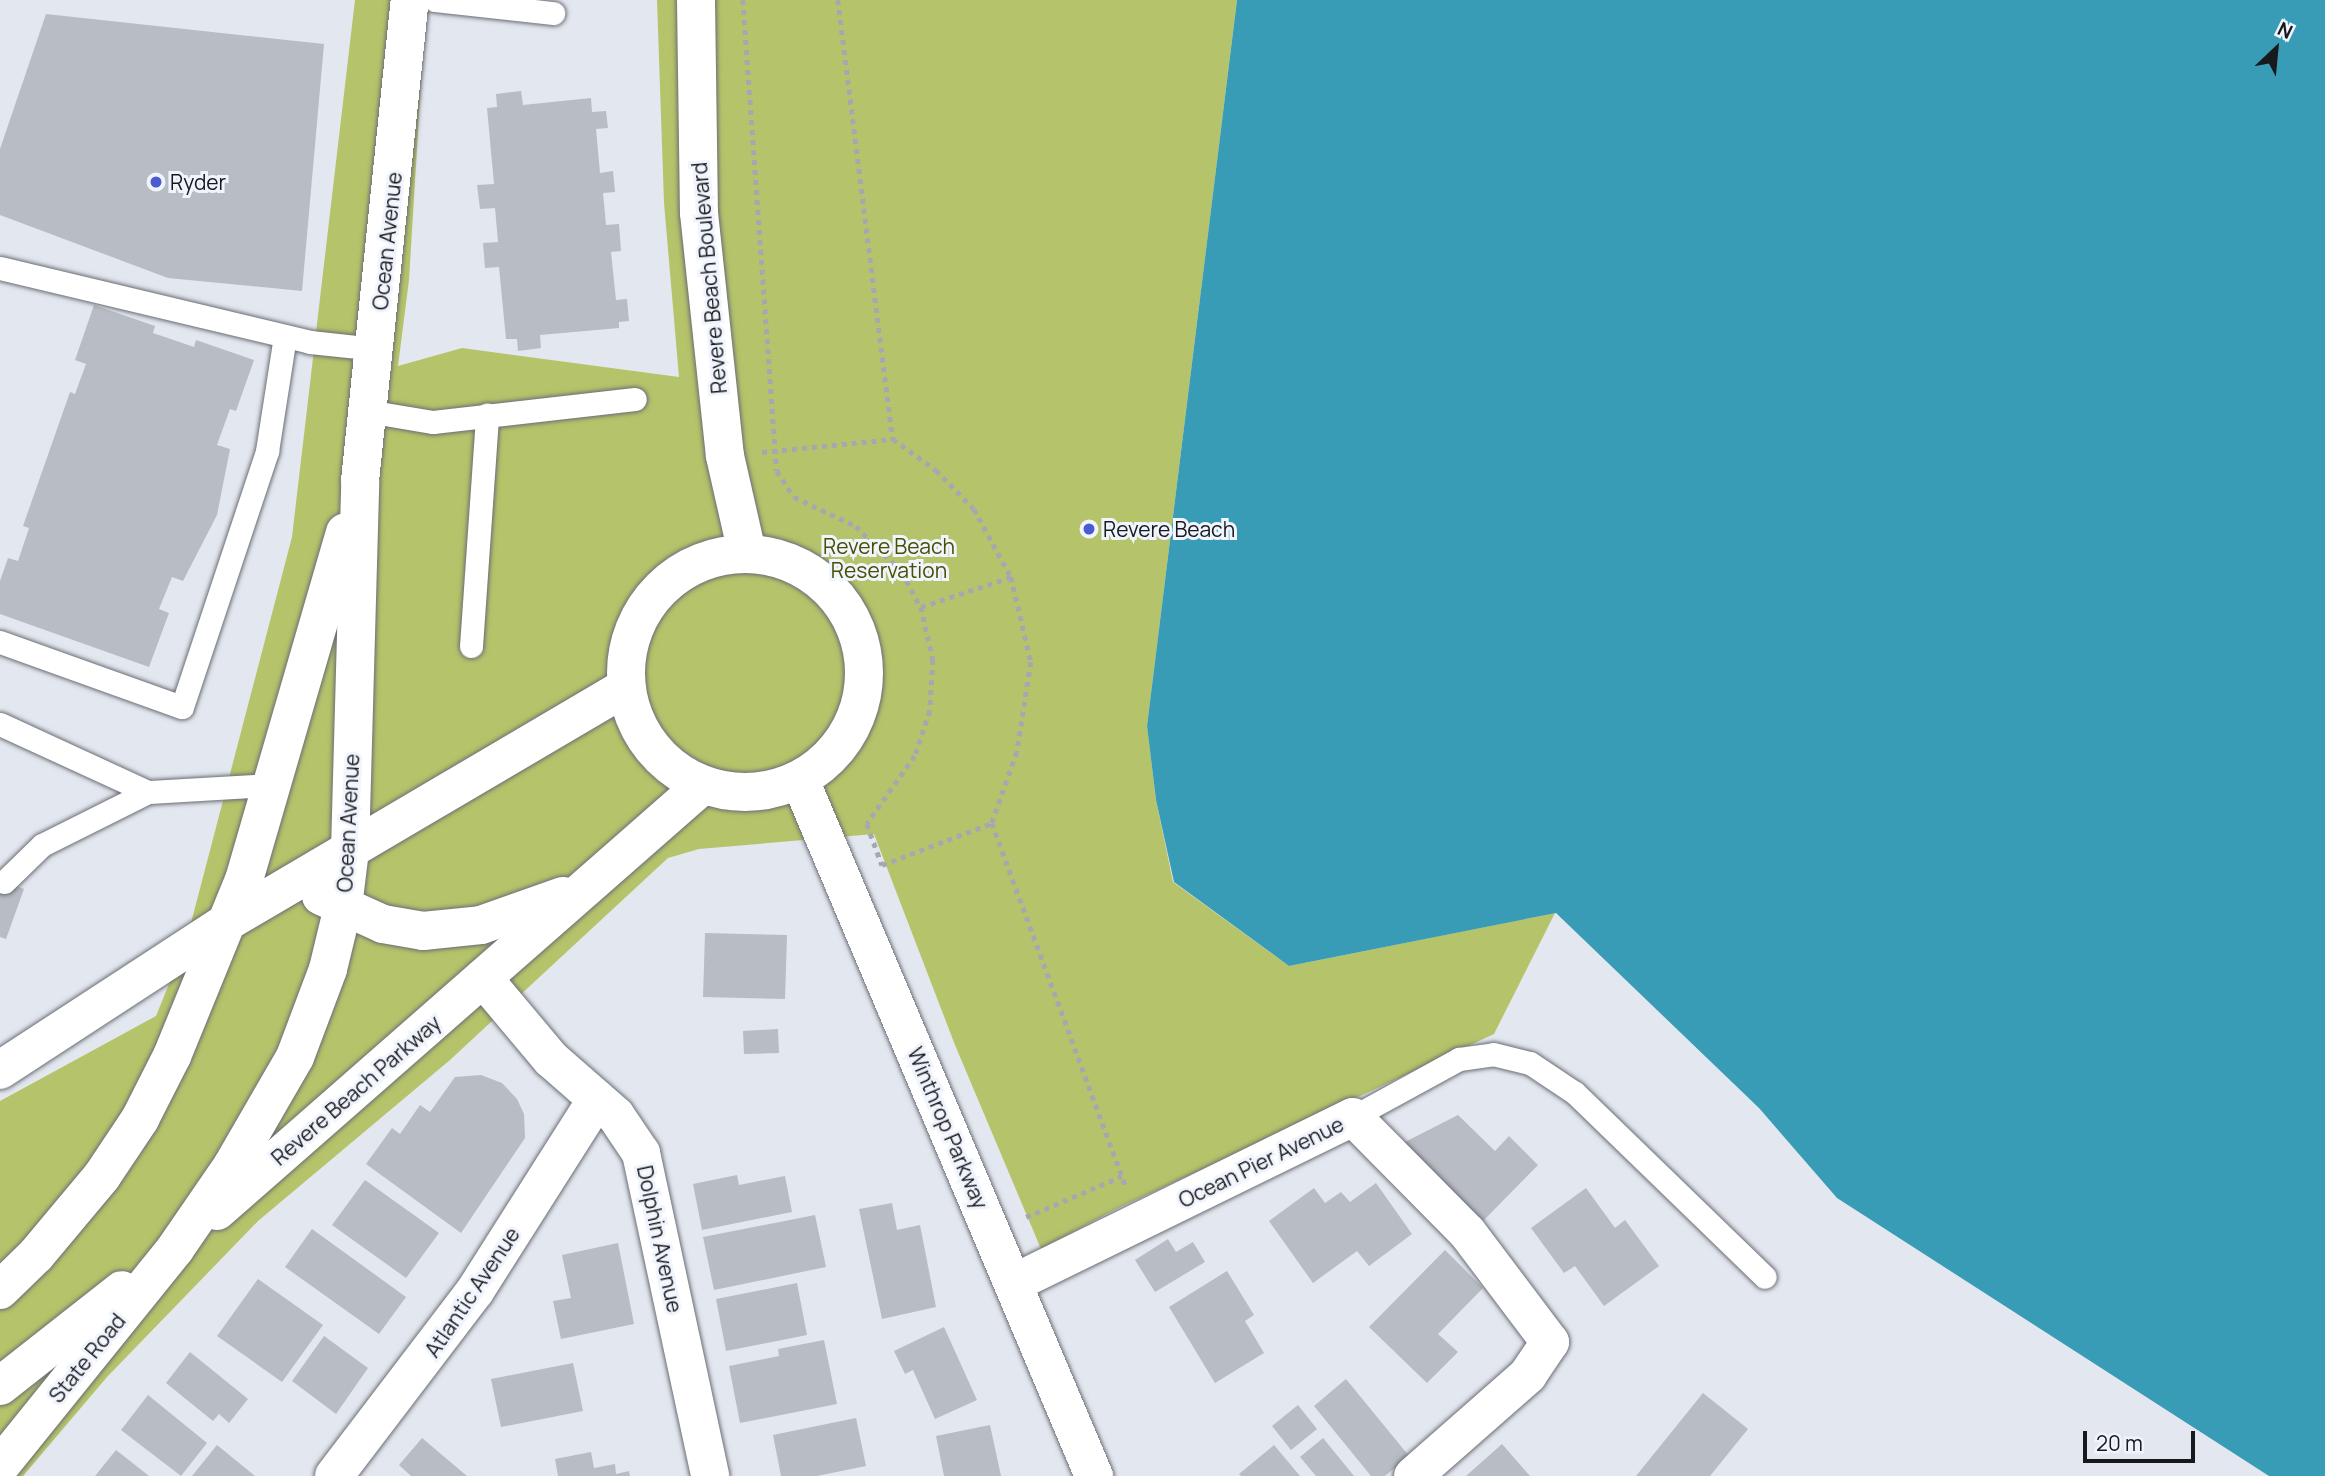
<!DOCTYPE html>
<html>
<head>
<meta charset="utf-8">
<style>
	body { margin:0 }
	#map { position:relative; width:2325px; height:1476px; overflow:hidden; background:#e3e7ef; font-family:Manrope,sans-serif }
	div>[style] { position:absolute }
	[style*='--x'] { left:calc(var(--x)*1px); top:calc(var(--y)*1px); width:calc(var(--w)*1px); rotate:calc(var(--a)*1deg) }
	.green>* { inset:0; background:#b5c46a }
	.water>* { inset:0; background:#399cb7 }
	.building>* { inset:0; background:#b8bcc4 }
	.path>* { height:4.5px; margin-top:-2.25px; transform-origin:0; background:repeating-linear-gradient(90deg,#a5a8af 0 5px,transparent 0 10px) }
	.roads { filter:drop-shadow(0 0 2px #6a6e75) drop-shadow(0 0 2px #6a6e75) }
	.service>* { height:23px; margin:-11.5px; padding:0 11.5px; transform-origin:11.5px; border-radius:11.5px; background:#fff }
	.minor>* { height:38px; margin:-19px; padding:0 19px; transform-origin:19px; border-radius:19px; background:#fff }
	.secondary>* { height:38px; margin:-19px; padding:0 19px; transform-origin:19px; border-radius:19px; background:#fff }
	.secondary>.ring { margin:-19px; padding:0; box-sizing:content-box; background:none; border:38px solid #fff; border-radius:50% }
	.dots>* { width:19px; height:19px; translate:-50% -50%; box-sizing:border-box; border:4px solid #f0f4fd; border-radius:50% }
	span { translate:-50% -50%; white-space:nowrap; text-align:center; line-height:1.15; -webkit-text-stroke:6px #f0f4fd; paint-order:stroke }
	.poi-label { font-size:21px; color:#18191c }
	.left { translate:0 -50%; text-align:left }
	.street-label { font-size:21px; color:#18191c }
	.park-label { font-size:21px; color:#464f03 }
	.north { position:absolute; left:2241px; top:14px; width:70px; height:70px; -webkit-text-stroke:5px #f0f4fd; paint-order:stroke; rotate:26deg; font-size:19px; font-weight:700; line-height:28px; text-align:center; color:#18191c }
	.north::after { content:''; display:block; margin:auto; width:24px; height:32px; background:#18191c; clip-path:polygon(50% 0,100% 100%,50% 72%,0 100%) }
	.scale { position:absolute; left:2083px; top:1431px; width:112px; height:32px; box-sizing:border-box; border:4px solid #18191c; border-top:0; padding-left:9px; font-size:21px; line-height:24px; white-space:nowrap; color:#18191c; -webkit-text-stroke:5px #f0f4fd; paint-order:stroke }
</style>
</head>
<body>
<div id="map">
	<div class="green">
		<i style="clip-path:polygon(355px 0,426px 0,409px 280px,398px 366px,462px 348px,679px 377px,664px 203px,657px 0,1237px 0,1147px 726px,1156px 800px,1173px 882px,1289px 966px,1555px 913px,1494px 1034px,1116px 1209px,1041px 1249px,955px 1045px,874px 834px,699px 849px,668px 858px,450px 1060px,258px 1221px,107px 1377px,23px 1476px,0 1476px,0 1101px,156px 1016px,186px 942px,292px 537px)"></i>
	</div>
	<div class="water">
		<i style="clip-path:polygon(1237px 0,2325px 0,2325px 1476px,2269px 1476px,1837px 1198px,1759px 1108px,1556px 913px,1289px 966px,1174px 882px,1156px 800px,1147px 726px)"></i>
	</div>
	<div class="building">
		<i style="clip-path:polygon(46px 14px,324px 44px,302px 291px,168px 278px,0 215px,0 149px)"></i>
		<i style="clip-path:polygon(521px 91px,523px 105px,591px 98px,592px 112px,606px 111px,608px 128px,596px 129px,600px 173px,613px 171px,615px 192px,603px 193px,606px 225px,619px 224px,621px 251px,611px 252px,616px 300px,627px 299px,629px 321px,619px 322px,619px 328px,540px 335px,541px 348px,518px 351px,517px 339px,506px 339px,499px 267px,485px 268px,483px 243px,498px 242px,495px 208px,480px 209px,477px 185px,494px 184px,487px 108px,497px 107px,496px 94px)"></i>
		<i style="clip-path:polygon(94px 305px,155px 326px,153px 333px,194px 347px,196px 340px,254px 360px,236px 411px,230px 409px,217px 445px,230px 449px,217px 515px,183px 581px,172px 577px,159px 609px,169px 613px,149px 667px,0 614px,0 581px,8px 558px,18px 561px,29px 528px,23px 526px,70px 392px,75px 394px,86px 364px,75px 360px)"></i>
		<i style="clip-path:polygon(0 880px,24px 889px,6px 939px,0 937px)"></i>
		<i style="clip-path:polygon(705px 933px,787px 935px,785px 999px,703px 997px)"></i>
		<i style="clip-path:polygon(778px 1029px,779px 1053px,744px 1054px,743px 1031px)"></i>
		<i style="clip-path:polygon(481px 1075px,502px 1083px,517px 1099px,524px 1114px,525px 1138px,461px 1233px,366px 1164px,392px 1128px,400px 1134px,420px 1105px,430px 1112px,455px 1077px)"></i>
		<i style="clip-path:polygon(1458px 1115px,1495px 1151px,1509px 1136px,1538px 1165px,1483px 1221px,1403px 1143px)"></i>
		<i style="clip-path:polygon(737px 1175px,739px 1185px,785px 1176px,792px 1212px,702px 1230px,693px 1184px)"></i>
		<i style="clip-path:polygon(365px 1180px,439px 1233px,406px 1278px,332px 1225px)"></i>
		<i style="clip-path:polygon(1376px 1183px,1412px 1234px,1369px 1266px,1357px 1251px,1313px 1283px,1269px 1221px,1314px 1188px,1325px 1203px,1341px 1192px,1350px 1202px)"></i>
		<i style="clip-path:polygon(1586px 1188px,1615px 1228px,1625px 1220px,1659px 1266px,1604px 1306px,1575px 1266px,1564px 1273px,1531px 1228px)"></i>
		<i style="clip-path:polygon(892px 1203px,897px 1230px,920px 1225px,936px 1307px,882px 1319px,859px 1209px)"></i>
		<i style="clip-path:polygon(815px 1215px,826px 1267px,714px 1290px,703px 1237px)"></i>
		<i style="clip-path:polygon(312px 1229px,406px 1297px,379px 1334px,285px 1267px)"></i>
		<i style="clip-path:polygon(1168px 1239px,1176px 1252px,1193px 1242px,1205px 1262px,1155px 1292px,1135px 1260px)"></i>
		<i style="clip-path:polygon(618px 1243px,634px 1324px,561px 1339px,553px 1301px,571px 1298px,562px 1255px)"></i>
		<i style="clip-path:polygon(1445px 1250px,1483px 1288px,1438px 1334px,1458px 1352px,1427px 1383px,1369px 1327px)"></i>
		<i style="clip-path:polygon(1227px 1271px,1254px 1315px,1245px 1321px,1264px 1353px,1215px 1383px,1169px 1307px)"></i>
		<i style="clip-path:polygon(258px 1279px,323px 1325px,282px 1382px,217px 1336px)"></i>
		<i style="clip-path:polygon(797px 1283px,807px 1335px,726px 1351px,716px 1299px)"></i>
		<i style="clip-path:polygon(944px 1327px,977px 1400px,935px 1419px,913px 1370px,905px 1374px,894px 1351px)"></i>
		<i style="clip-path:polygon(324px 1336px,368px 1368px,336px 1414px,292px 1381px)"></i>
		<i style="clip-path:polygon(824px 1340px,837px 1404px,740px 1423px,729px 1366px,779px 1356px,778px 1349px)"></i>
		<i style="clip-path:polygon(190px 1352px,248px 1399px,229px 1423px,219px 1414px,213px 1421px,166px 1383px)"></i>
		<i style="clip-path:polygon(573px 1363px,583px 1411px,501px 1427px,491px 1379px)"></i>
		<i style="clip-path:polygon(1346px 1379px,1409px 1456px,1385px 1476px,1371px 1476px,1314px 1406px)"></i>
		<i style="clip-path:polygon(1703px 1393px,1748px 1429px,1710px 1476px,1636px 1476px)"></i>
		<i style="clip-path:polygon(148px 1395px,207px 1443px,181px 1476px,121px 1430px)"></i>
		<i style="clip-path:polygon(1298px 1405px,1317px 1429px,1291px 1450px,1272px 1426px)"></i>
		<i style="clip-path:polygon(856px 1418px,866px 1466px,817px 1476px,781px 1476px,773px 1435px)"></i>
		<i style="clip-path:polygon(990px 1425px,1001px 1476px,944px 1476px,936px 1436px)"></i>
		<i style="clip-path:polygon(422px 1438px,467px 1476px,411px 1476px,399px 1465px)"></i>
		<i style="clip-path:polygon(1323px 1438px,1354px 1476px,1316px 1476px,1300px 1457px)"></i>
		<i style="clip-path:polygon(1502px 1444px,1530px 1476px,1466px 1476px)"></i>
		<i style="clip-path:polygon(217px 1445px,255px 1476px,192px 1476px)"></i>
		<i style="clip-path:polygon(1274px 1445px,1300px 1476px,1241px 1476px,1239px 1474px)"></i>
		<i style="clip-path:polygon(116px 1450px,149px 1476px,95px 1476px)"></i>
		<i style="clip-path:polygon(591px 1452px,594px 1468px,615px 1464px,616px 1474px,629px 1471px,630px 1476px,558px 1476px,555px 1459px)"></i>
	</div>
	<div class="path">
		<i style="--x:743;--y:0;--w:472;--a:85.9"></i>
		<i style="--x:777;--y:471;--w:31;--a:57"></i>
		<i style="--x:794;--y:497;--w:68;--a:25.1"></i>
		<i style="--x:856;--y:526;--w:65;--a:45"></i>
		<i style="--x:902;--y:572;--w:40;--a:62"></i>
		<i style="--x:921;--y:607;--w:54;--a:77.2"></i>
		<i style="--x:933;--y:660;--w:51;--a:93.4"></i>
		<i style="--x:930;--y:711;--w:47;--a:108.4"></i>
		<i style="--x:915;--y:756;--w:83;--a:125.2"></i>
		<i style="--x:867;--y:824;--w:44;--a:69.9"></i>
		<i style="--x:882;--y:865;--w:118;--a:-20.9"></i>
		<i style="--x:838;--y:0;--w:442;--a:82.9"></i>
		<i style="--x:893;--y:439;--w:53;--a:35.8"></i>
		<i style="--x:936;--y:470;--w:54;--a:45.7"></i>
		<i style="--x:974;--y:509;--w:77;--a:61.4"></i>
		<i style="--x:1011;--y:577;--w:87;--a:76.8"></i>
		<i style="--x:1031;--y:662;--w:91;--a:98.8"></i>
		<i style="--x:1017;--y:752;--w:75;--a:109.4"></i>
		<i style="--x:992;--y:823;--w:386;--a:69.8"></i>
		<i style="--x:762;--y:452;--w:132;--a:-5.7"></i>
		<i style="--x:921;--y:607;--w:95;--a:-18.4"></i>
		<i style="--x:1026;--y:1217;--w:104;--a:-23.1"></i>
	</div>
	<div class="roads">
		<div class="service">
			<i style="--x:435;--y:0;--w:119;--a:6.3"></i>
			<i style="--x:0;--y:268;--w:319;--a:13.4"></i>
			<i style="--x:310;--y:342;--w:65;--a:6.1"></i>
			<i style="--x:367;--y:411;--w:67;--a:9.5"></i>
			<i style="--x:433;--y:422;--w:203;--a:-6.5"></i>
			<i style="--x:0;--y:642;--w:193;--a:19.7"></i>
			<i style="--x:182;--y:707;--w:270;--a:-71.6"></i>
			<i style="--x:267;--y:451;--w:116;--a:-81.1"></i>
			<i style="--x:471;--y:646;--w:232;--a:-86"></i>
			<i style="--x:0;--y:724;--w:163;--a:24.7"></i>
			<i style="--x:4;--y:882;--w:53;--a:-44.2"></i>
			<i style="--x:42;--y:845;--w:119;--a:-26.6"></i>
			<i style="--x:148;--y:792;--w:121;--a:-3.3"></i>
			<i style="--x:1353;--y:1117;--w:121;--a:-28.7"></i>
			<i style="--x:1459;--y:1059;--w:34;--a:-8"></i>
			<i style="--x:1493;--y:1054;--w:38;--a:14"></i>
			<i style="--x:1530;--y:1063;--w:54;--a:33.7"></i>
			<i style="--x:1575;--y:1093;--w:264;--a:44.1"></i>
		</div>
		<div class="minor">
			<i style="--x:483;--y:978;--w:106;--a:50"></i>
			<i style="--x:551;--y:1059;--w:86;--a:41.2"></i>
			<i style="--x:616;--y:1116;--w:45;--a:56"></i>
			<i style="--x:641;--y:1153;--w:330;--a:77.9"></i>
			<i style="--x:1014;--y:1283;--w:377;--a:-26.1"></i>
			<i style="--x:1353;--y:1117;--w:162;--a:45.3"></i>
			<i style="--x:1467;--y:1232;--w:138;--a:53"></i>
			<i style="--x:1550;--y:1342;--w:40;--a:124"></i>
			<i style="--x:1528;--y:1375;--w:153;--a:138.7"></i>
			<i style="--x:334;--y:1476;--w:233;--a:-52.7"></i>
			<i style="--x:475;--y:1291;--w:227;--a:-57.6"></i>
		</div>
		<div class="secondary">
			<i style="--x:696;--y:0;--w:213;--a:89.2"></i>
			<i style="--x:699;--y:213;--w:244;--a:83.9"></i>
			<i style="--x:725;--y:456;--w:99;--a:77.2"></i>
			<i class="ring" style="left:626px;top:554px;width:200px;height:200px"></i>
			<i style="--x:800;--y:780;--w:756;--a:67.1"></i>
			<i style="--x:321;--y:896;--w:68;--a:24.3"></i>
			<i style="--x:383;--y:924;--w:41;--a:9.9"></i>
			<i style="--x:423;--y:931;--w:58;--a:-5.9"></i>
			<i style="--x:481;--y:925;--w:87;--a:-19.5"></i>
			<i style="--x:0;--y:1070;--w:271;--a:-33.1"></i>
			<i style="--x:227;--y:922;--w:463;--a:-30.5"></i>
			<i style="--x:217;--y:1211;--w:646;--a:-41.24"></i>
			<i style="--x:0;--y:1290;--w:50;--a:-44.2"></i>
			<i style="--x:36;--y:1255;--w:103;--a:-50.1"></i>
			<i style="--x:102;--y:1176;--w:69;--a:-56.3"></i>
			<i style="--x:140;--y:1119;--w:71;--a:-63.1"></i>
			<i style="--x:172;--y:1056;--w:190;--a:-67.8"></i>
			<i style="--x:244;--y:880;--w:362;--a:-73.8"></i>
			<i style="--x:0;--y:1386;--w:155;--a:-38.2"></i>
			<i style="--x:0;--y:1466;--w:279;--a:-51.1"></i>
			<i style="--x:175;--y:1249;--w:101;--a:-55.5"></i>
			<i style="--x:232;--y:1166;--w:126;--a:-60"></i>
			<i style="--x:295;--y:1057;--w:94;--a:-69.4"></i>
			<i style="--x:328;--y:969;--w:64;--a:-76.4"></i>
			<i style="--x:343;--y:907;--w:57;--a:-83"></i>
			<i style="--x:350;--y:850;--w:369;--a:-88.4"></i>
			<i style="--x:360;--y:481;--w:484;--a:-84.1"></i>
		</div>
	</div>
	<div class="dots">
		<i style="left:156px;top:182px;background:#4b5bd0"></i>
		<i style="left:1089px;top:529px;background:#4b5bd0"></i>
	</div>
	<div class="poi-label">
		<span class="left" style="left:170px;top:182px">Ryder</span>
		<span class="left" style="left:1103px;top:529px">Revere Beach</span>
	</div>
	<div class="street-label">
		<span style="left:387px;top:241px;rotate:-84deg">Ocean Avenue</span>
		<span style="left:709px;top:278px;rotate:-95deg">Revere Beach Boulevard</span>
		<span style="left:348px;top:823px;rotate:-87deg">Ocean Avenue</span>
		<span style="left:356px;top:1090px;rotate:-41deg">Revere Beach Parkway</span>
		<span style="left:948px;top:1128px;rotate:67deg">Winthrop Parkway</span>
		<span style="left:1261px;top:1162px;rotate:-26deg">Ocean Pier Avenue</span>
		<span style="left:660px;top:1239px;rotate:78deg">Dolphin Avenue</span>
		<span style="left:472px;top:1292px;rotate:-56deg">Atlantic Avenue</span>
		<span style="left:87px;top:1358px;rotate:-51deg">State Road</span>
	</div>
	<div class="park-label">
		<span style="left:889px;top:558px">Revere Beach<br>Reservation</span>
	</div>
	<div class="north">N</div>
	<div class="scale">20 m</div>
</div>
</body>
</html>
